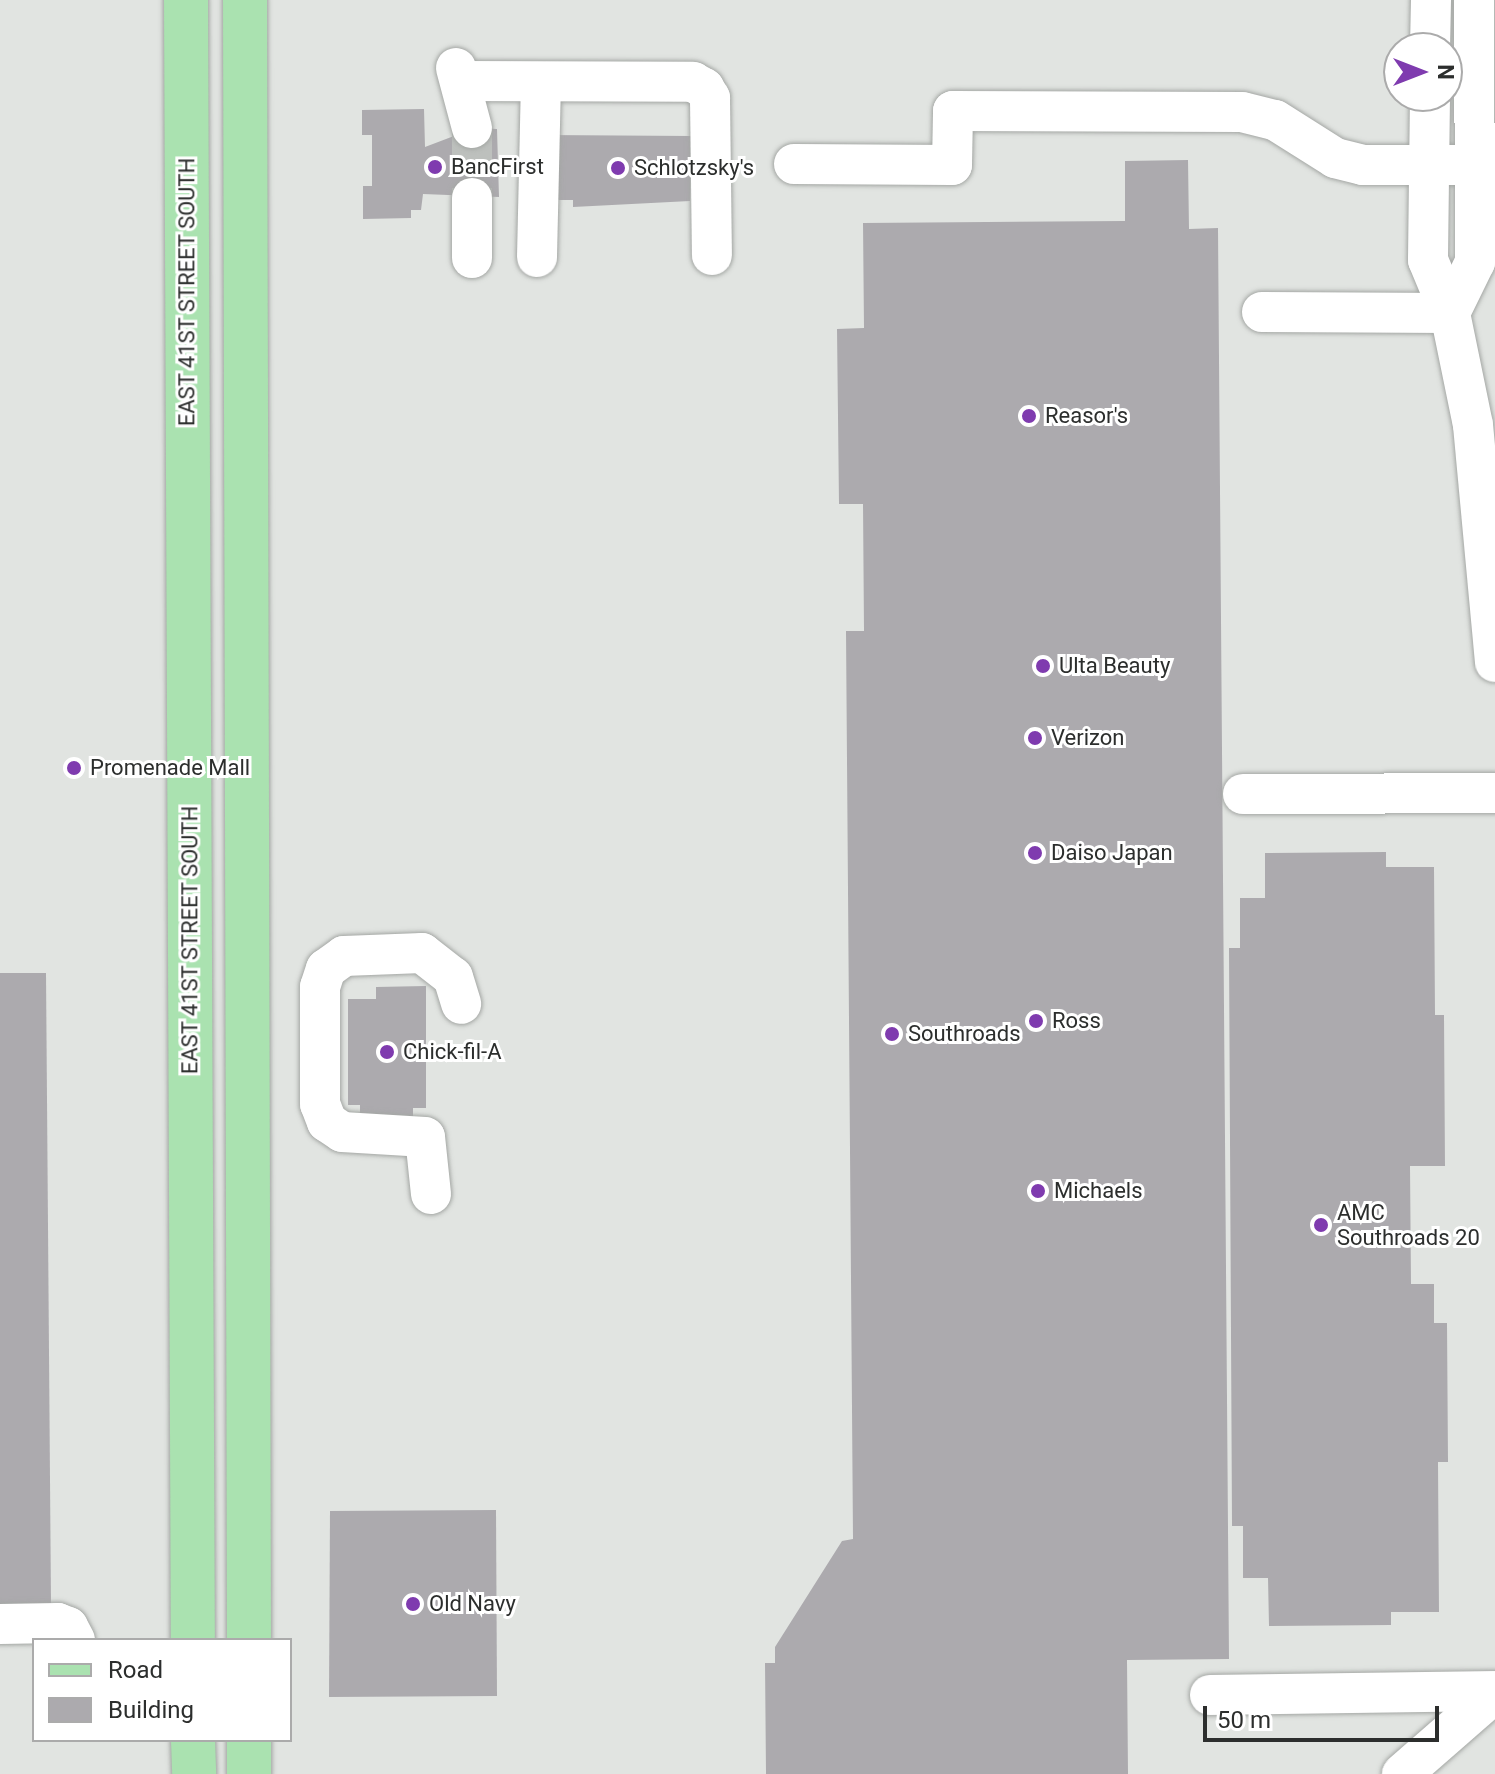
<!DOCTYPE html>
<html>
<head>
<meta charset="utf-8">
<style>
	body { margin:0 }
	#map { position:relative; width:1495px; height:1774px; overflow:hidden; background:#e1e4e1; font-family:Roboto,sans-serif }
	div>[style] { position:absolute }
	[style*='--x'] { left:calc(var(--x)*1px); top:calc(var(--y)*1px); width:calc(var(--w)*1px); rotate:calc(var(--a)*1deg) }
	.building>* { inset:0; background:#acaaae }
	.minor-tunnel>* { height:40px; margin-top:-20px; transform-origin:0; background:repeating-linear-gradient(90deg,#bdc0bd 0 40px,transparent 0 60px) }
	.roads { filter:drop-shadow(0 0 2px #a4a7a4) drop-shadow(0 0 2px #a4a7a4) }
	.minor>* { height:40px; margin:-20px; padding:0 20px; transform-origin:20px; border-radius:20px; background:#fff }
	.major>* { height:44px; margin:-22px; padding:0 22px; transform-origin:22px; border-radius:22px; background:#aae2b0 }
	.dots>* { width:22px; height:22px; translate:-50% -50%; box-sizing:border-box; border:4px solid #fff; border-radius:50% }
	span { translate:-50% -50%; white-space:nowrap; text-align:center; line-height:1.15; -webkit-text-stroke:6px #fff; paint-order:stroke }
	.poi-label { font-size:22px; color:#2c2e2d }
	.left { translate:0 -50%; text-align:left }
	.street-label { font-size:22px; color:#2c2e2d }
	.legend { position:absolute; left:32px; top:1638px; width:260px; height:104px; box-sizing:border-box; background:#fff; border:2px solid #ababab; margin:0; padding:10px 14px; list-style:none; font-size:24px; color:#2c2e2d }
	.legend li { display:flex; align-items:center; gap:16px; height:40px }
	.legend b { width:40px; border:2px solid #ababab }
	.north { position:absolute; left:1383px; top:32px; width:80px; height:80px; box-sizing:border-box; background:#fff; border:2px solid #ababab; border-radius:50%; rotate:90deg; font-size:22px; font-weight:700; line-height:32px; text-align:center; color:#2c2e2d }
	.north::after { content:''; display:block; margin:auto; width:28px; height:36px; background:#7f3baf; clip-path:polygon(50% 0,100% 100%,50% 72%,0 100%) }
	.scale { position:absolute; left:1203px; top:1706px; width:236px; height:36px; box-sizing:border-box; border:4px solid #2c2e2d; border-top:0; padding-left:10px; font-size:24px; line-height:28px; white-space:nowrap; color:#2c2e2d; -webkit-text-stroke:6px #fff; paint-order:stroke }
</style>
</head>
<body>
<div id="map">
	<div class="building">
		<i style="clip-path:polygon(424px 109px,425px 147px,475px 128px,497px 129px,499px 197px,423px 194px,421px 210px,411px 210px,411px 218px,363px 219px,363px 186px,372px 186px,372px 135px,362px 135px,362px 110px)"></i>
		<i style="clip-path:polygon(545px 135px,691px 136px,690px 201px,573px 207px,573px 200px,545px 200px)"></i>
		<i style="clip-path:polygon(1188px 160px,1189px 229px,1218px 228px,1229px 1659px,1127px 1660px,1128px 1774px,766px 1774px,765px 1663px,775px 1663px,775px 1647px,842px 1541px,853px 1539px,846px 631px,864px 631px,863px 504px,839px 504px,837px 329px,864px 328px,863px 223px,1125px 221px,1125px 161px)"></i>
		<i style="clip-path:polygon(1386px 852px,1386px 867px,1434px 867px,1435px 1015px,1444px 1015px,1445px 1166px,1410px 1166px,1411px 1284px,1434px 1284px,1434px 1323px,1447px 1323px,1448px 1462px,1438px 1462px,1439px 1612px,1391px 1612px,1391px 1625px,1269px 1626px,1268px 1578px,1243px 1578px,1243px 1526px,1232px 1526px,1229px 948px,1240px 948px,1240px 898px,1265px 898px,1265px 853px)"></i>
		<i style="clip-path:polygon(0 973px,46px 973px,51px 1605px,0 1605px)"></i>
		<i style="clip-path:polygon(426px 986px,426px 1108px,413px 1108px,413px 1125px,360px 1119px,360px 1105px,348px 1105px,348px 999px,376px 999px,376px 987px)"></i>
		<i style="clip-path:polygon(496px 1510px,497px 1696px,329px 1697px,330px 1511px)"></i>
	</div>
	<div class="minor-tunnel">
		<i style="--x:472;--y:128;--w:70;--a:90"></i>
	</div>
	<div class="roads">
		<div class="minor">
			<i style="--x:1430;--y:48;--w:48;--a:-88.8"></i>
			<i style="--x:456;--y:68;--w:62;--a:75.1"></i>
			<i style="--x:461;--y:81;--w:232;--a:0.2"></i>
			<i style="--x:693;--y:82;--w:13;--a:29"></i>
			<i style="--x:704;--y:88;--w:12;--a:59"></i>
			<i style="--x:710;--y:98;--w:157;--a:89.3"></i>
			<i style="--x:1430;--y:96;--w:164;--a:90.7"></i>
			<i style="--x:1428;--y:260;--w:57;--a:67.5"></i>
			<i style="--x:1450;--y:313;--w:114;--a:78.4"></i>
			<i style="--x:1473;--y:425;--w:238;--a:84.7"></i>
			<i style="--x:794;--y:164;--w:158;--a:0.4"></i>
			<i style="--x:952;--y:165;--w:54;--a:-88.9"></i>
			<i style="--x:953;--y:111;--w:289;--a:0.2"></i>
			<i style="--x:1242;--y:112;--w:34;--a:14"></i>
			<i style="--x:1275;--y:120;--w:71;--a:32.3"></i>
			<i style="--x:1335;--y:158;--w:29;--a:14"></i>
			<i style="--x:1363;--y:165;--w:112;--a:0"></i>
			<i style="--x:472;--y:198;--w:60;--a:90"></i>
			<i style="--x:537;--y:257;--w:175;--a:-88.7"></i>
			<i style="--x:1262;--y:312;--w:188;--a:0.3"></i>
			<i style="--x:1450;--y:313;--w:57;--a:-63.9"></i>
			<i style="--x:1475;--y:262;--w:262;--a:-90.2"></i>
			<i style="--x:1243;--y:794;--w:252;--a:-0.2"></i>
			<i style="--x:431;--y:1194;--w:57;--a:-96"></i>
			<i style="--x:425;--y:1137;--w:83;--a:-176.6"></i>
			<i style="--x:342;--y:1132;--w:18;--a:-146"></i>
			<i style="--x:327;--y:1122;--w:19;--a:-111"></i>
			<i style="--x:320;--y:1104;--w:117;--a:-90"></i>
			<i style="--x:320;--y:987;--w:19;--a:-72"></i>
			<i style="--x:326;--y:969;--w:22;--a:-36"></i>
			<i style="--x:344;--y:956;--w:78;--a:-2.2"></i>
			<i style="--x:422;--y:953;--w:39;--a:38"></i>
			<i style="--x:453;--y:977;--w:28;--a:73"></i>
			<i style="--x:0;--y:1624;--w:58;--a:-1"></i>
			<i style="--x:58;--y:1623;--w:11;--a:22"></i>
			<i style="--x:68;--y:1627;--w:15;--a:62"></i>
			<i style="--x:1210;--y:1695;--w:285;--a:-0.8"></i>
			<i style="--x:1402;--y:1774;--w:123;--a:-41.1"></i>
		</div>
		<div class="major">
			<i style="--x:186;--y:0;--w:1640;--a:89.76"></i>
			<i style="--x:245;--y:0;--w:1640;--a:89.86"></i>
			<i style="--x:193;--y:1740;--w:34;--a:88"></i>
			<i style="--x:249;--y:1774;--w:34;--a:-90"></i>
		</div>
	</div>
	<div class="dots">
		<i style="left:435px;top:167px;background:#7f3baf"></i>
		<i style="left:618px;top:168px;background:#7f3baf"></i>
		<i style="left:1029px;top:416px;background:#7f3baf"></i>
		<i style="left:1043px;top:666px;background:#7f3baf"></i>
		<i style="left:1035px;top:738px;background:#7f3baf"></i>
		<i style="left:74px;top:768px;background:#7f3baf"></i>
		<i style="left:1035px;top:853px;background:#7f3baf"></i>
		<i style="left:1036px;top:1021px;background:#7f3baf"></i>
		<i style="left:892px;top:1034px;background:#7f3baf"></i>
		<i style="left:387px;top:1052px;background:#7f3baf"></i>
		<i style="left:1038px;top:1191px;background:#7f3baf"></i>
		<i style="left:1321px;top:1225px;background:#7f3baf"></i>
		<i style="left:413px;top:1604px;background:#7f3baf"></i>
	</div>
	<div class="poi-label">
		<span class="left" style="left:451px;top:167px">BancFirst</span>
		<span class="left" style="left:634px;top:168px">Schlotzsky's</span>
		<span class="left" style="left:1045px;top:416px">Reasor's</span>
		<span class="left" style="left:1059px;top:666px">Ulta Beauty</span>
		<span class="left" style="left:1051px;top:738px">Verizon</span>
		<span class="left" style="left:90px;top:768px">Promenade Mall</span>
		<span class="left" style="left:1051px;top:853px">Daiso Japan</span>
		<span class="left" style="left:1052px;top:1021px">Ross</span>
		<span class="left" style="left:908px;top:1034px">Southroads</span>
		<span class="left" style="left:403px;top:1052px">Chick-fil-A</span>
		<span class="left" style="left:1054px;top:1191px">Michaels</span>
		<span class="left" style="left:1337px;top:1225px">AMC<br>Southroads 20</span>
		<span class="left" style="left:429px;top:1604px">Old Navy</span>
	</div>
	<div class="street-label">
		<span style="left:187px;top:292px;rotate:-90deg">EAST 41ST STREET SOUTH</span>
		<span style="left:190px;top:940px;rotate:-90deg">EAST 41ST STREET SOUTH</span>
	</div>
	<ul class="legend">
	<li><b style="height:10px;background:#aae2b0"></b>Road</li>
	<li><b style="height:22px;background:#acaaae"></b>Building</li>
	</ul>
	<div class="north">N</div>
	<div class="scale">50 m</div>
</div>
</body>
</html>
